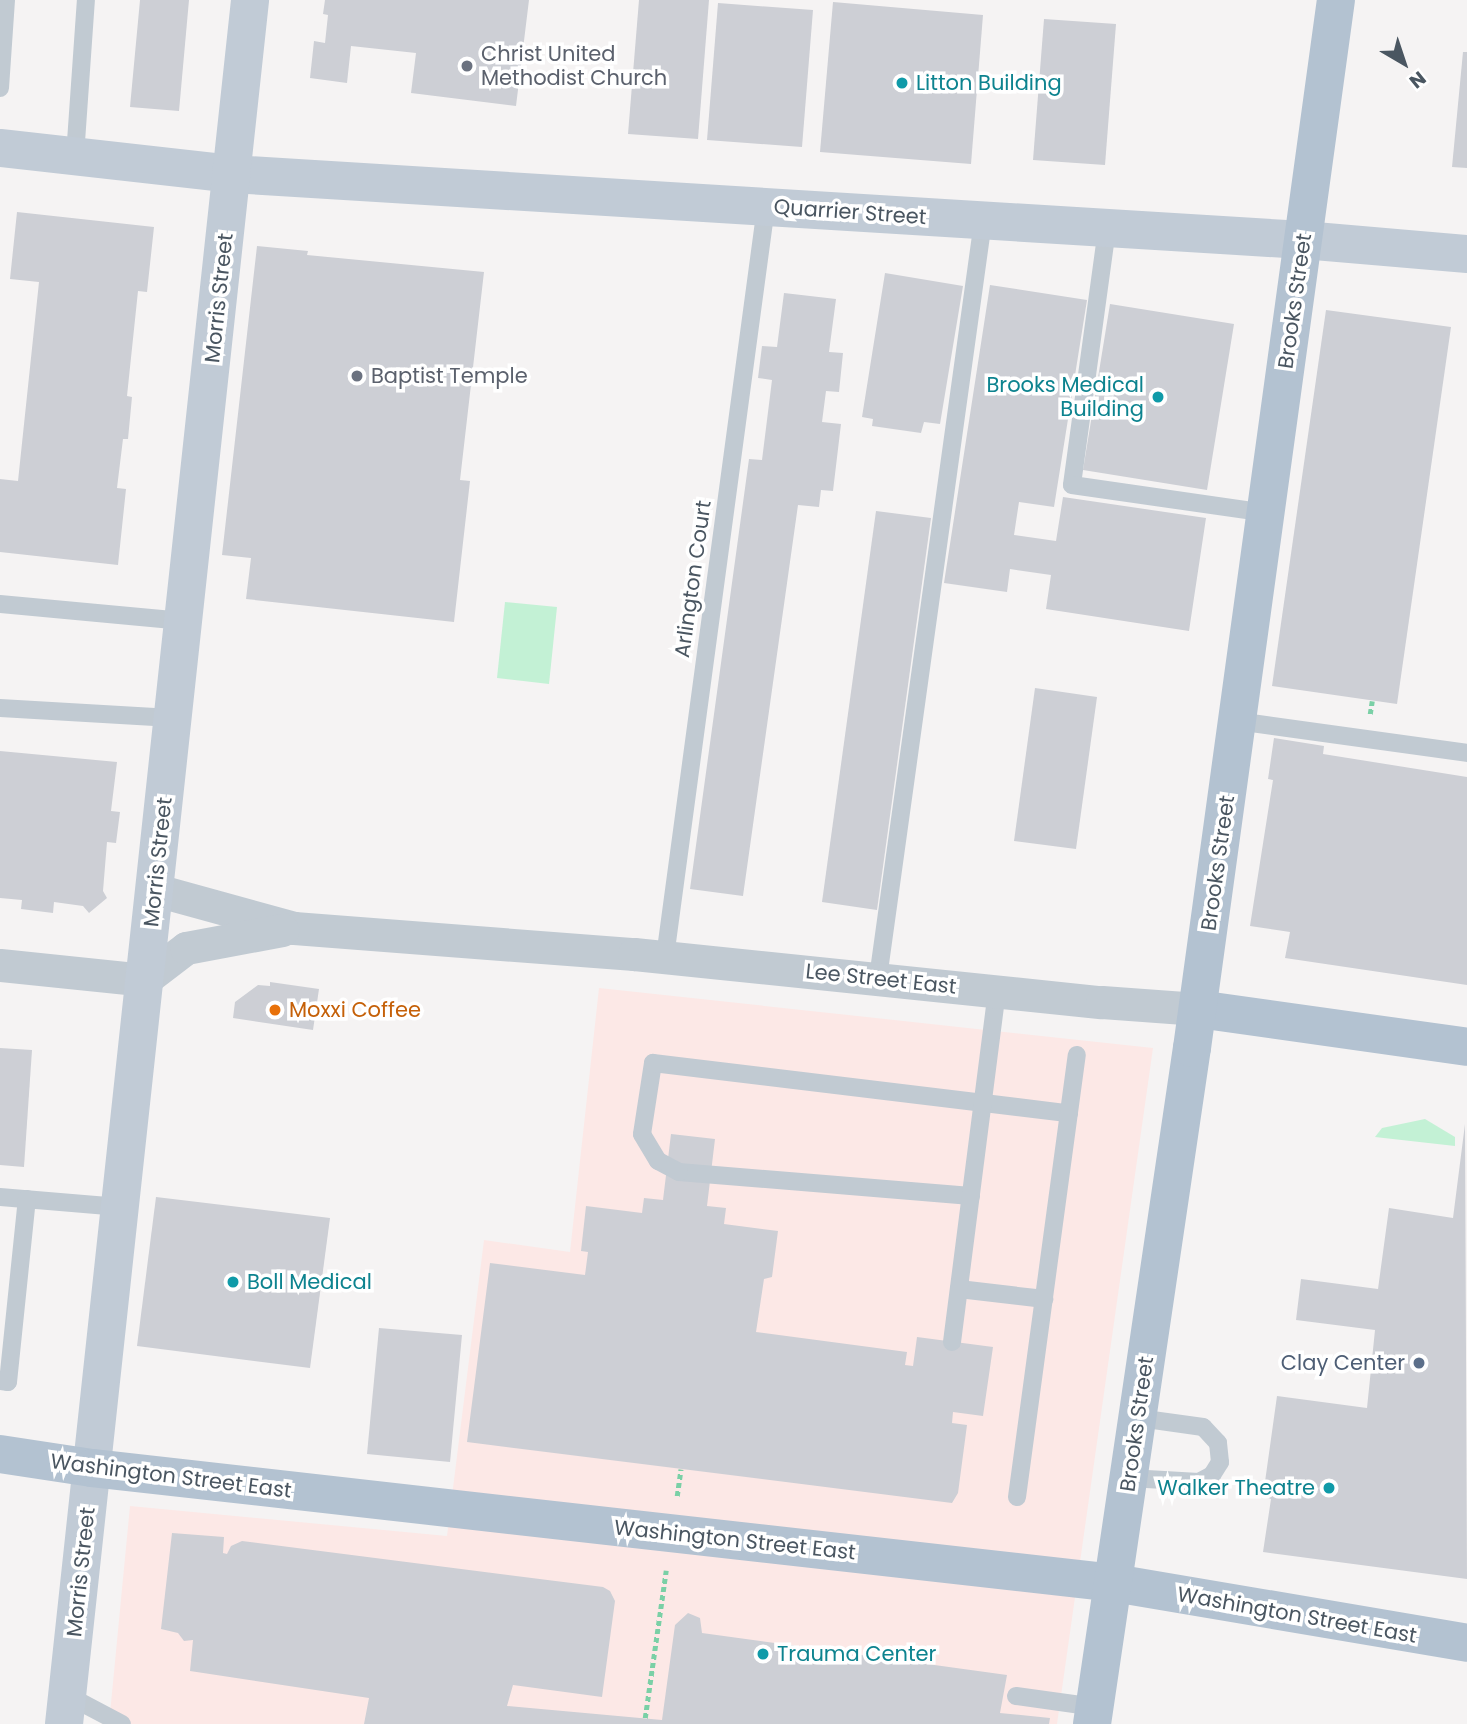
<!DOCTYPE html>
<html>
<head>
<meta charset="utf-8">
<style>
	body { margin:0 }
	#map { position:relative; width:1467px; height:1724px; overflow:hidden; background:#f5f3f3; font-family:Poppins,sans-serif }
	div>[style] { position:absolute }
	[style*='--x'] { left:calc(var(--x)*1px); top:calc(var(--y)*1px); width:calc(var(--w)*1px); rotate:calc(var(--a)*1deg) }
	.medical>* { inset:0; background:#fce8e6 }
	.green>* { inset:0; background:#c3f1d5 }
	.building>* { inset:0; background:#cdcfd5 }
	.path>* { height:4.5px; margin-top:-2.25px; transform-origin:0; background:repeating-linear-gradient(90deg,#7ad0a6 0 5px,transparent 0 8.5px) }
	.lane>* { height:18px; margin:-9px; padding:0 9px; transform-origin:9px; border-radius:9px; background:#c1cad2 }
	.street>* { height:33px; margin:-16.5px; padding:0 16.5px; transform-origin:16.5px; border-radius:16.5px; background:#c1cad2 }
	.secondary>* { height:38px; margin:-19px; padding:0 19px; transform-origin:19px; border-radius:19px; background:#c1cbd6 }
	.primary>* { height:38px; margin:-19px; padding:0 19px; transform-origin:19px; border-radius:19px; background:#b3c2d1 }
	.dots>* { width:19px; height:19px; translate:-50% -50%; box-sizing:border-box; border:4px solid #fff; border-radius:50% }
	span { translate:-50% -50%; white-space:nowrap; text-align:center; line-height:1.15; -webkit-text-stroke:7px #fff; paint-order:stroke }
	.worship-label { font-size:21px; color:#5b616d }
	.left { translate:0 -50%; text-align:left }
	.culture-label { font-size:21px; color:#0d838f }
	.right { translate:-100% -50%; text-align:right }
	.street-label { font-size:21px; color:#4a5661 }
	.food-label { font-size:21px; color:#c56008 }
	.service-label { font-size:21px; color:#4e5e75 }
	.north { position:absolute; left:1369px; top:28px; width:70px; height:70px; -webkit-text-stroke:5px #fff; paint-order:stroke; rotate:141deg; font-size:19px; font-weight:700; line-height:28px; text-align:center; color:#4a5661 }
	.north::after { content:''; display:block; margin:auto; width:24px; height:32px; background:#4a5661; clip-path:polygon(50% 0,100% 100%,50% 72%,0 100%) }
</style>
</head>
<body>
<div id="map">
	<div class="medical">
		<i style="clip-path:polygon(599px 988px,1153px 1048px,1057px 1724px,109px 1724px,130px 1506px,447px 1536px,484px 1240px,570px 1252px)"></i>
	</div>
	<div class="green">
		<i style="clip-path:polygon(505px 602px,557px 607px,549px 684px,497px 678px)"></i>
		<i style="clip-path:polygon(1425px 1119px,1455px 1137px,1455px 1146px,1375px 1137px,1382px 1128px)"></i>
	</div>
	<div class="building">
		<i style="clip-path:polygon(140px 0,189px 0,179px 111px,130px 107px)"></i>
		<i style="clip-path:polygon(325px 0,529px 0,516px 106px,411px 93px,416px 53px,351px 46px,347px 83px,310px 78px,314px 41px,325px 43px,328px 15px,323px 14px)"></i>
		<i style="clip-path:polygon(639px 0,709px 0,698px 139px,628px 134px)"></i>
		<i style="clip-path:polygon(833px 2px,983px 15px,971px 164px,820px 152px)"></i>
		<i style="clip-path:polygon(718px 3px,813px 10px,802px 147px,707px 140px)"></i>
		<i style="clip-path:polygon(1044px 19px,1116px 24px,1105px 165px,1033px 160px)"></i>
		<i style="clip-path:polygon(1463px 52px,1467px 52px,1467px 168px,1452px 167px)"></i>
		<i style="clip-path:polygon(17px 212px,154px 227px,147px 292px,138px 291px,127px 396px,132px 397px,128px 439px,123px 439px,117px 488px,126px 489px,118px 565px,0 552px,0 479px,18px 481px,39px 282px,10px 279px)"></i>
		<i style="clip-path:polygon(257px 246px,308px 251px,307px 255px,484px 272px,460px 480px,470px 481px,454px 622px,246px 599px,251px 558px,222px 555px)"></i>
		<i style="clip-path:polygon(885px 273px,963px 286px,940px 424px,924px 422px,921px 433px,872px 426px,873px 419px,862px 417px)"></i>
		<i style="clip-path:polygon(990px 285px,1087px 300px,1054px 507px,1019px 502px,1014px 535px,1056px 541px,1063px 497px,1206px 518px,1189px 631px,1046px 609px,1051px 575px,1010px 569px,1007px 592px,944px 583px)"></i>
		<i style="clip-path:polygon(784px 293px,836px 299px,829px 352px,843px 353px,839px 392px,826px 391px,822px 422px,841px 424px,833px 491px,821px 490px,819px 507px,798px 505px,743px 896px,690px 889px,749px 459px,762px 460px,772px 380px,758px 378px,762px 346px,777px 347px)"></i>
		<i style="clip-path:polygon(1110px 304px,1234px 324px,1207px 490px,1083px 470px)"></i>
		<i style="clip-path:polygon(1326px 310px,1451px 327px,1397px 704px,1272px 686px)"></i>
		<i style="clip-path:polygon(876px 511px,931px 518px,877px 910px,822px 902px)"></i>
		<i style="clip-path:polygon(1035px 688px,1097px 697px,1076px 849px,1014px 841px)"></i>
		<i style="clip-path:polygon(1274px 738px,1324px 746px,1323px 754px,1467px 777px,1467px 985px,1285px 958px,1290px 932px,1250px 926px,1273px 780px,1268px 779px)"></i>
		<i style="clip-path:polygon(0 751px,117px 762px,111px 811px,120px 812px,116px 843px,107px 842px,103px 891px,107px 898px,89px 913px,83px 906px,54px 902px,53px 913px,21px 909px,22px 900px,0 898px)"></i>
		<i style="clip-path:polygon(270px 982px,319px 989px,313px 1030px,233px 1018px,235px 1002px,258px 985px,270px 986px)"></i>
		<i style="clip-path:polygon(0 1048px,32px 1050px,24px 1167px,0 1165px)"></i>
		<i style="clip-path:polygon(1465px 1124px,1467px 1579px,1263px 1552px,1271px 1499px,1263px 1496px,1277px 1396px,1367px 1408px,1375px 1330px,1296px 1320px,1301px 1279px,1378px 1289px,1389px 1208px,1453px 1218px)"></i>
		<i style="clip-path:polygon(671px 1134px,715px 1139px,707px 1206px,726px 1208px,724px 1224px,778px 1231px,772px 1277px,764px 1279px,756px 1332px,907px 1352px,905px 1365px,913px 1366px,917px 1337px,993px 1347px,983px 1416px,953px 1412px,952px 1423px,967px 1425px,958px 1493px,952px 1503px,467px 1442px,490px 1263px,585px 1275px,588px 1252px,581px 1251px,586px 1206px,642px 1213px,644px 1198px,663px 1200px)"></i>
		<i style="clip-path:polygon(156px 1197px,330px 1218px,310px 1368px,137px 1346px)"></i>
		<i style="clip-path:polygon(379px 1328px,462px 1335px,450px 1462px,367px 1454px)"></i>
		<i style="clip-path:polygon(172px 1533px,224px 1537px,223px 1553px,227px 1554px,231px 1546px,242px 1541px,603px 1587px,610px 1591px,615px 1601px,602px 1697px,513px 1685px,507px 1706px,662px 1720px,675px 1625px,688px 1613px,700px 1618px,702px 1633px,1007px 1675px,1000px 1713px,1050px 1718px,1049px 1724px,364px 1724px,369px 1698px,190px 1671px,193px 1640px,184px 1641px,178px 1633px,161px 1629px)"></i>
	</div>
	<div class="path">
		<i style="--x:1370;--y:714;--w:13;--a:-81"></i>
		<i style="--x:677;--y:1496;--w:27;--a:-82"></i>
		<i style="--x:645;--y:1718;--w:149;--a:-81.9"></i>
	</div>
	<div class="lane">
		<i style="--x:0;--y:88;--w:88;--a:-86.1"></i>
		<i style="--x:75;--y:156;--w:156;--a:-86"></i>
		<i style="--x:1107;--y:229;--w:258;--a:97.8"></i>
		<i style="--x:1072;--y:485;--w:196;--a:8.2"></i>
		<i style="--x:0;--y:604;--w:184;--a:5.3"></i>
		<i style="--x:0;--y:708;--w:172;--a:3.3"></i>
		<i style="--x:1237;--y:721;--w:232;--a:7.9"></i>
		<i style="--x:665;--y:957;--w:757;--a:-82.33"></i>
		<i style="--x:878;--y:978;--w:764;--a:-82.1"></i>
		<i style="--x:971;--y:1196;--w:293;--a:-175.3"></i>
		<i style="--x:679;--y:1172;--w:24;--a:-152"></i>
		<i style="--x:658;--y:1161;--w:31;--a:-121"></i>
		<i style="--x:642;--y:1134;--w:72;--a:-81.2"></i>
		<i style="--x:653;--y:1063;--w:419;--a:6.9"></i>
		<i style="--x:0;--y:1197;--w:120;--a:4.8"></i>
		<i style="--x:959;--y:1289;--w:86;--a:6.7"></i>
		<i style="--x:952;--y:1342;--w:354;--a:-82.7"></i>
		<i style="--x:0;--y:1381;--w:8;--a:7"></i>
		<i style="--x:8;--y:1382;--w:184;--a:-84.1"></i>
		<i style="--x:1129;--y:1478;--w:70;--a:3.3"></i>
		<i style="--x:1199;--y:1482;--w:15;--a:-28"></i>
		<i style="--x:1212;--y:1475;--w:15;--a:-58"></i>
		<i style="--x:1220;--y:1462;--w:19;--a:-96"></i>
		<i style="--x:1218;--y:1443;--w:22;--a:-133"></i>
		<i style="--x:1203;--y:1427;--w:66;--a:-172.1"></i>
		<i style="--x:1017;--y:1497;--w:446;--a:-82.3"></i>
		<i style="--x:67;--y:1695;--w:62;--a:27.8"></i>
		<i style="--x:1016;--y:1696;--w:80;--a:7.9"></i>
	</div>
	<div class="street">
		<i style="--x:156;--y:890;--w:143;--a:15.4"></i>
		<i style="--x:294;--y:928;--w:341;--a:4.4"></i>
		<i style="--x:634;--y:954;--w:470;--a:5.9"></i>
		<i style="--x:1102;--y:1002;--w:96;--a:4.2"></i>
		<i style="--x:0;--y:965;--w:145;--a:5.9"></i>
		<i style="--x:144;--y:980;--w:53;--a:-37.3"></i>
		<i style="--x:186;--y:948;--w:98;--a:-10.6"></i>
	</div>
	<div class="secondary">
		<i style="--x:0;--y:148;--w:233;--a:6.4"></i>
		<i style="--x:232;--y:174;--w:1073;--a:3.53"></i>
		<i style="--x:1303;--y:240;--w:165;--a:4.9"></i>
		<i style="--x:64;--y:1724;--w:1734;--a:-83.84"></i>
	</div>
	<div class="primary">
		<i style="--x:1198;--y:1009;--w:272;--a:8"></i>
		<i style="--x:0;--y:1454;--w:93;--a:8.7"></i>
		<i style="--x:92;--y:1468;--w:1028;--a:6.42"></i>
		<i style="--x:1114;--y:1583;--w:358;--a:9.6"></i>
		<i style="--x:1092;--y:1724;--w:683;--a:-81.59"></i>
		<i style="--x:1192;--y:1048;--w:1058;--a:-82.18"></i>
	</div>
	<div class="dots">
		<i style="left:467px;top:66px;background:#6b7280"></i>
		<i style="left:902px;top:83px;background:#0f9aa8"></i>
		<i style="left:357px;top:376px;background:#6b7280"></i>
		<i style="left:1158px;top:397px;background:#0f9aa8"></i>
		<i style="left:275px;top:1010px;background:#e8710a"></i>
		<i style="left:233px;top:1282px;background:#0f9aa8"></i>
		<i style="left:1419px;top:1363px;background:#5c6f8a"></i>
		<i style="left:1329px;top:1488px;background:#0f9aa8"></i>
		<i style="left:763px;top:1654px;background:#0f9aa8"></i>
	</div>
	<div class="worship-label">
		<span class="left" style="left:481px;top:66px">Christ United<br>Methodist Church</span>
		<span class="left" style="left:371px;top:376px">Baptist Temple</span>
	</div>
	<div class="culture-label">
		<span class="left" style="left:916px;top:83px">Litton Building</span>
		<span class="right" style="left:1144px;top:397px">Brooks Medical<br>Building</span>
		<span class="left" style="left:247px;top:1282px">Boll Medical</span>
		<span class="right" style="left:1315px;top:1488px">Walker Theatre</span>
		<span class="left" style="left:777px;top:1654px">Trauma Center</span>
	</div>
	<div class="street-label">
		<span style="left:850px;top:212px;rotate:4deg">Quarrier Street</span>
		<span style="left:219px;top:298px;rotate:-84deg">Morris Street</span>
		<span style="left:1295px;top:301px;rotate:-82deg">Brooks Street</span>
		<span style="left:693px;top:579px;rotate:-82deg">Arlington Court</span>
		<span style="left:158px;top:862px;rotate:-84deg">Morris Street</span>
		<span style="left:1218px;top:863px;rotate:-82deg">Brooks Street</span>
		<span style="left:881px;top:979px;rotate:6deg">Lee Street East</span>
		<span style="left:1137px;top:1424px;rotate:-82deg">Brooks Street</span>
		<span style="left:171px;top:1476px;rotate:7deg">Washington Street East</span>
		<span style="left:735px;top:1540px;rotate:6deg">Washington Street East</span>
		<span style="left:81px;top:1572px;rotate:-84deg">Morris Street</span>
		<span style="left:1297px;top:1615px;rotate:10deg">Washington Street East</span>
	</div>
	<div class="food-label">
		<span class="left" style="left:289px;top:1010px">Moxxi Coffee</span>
	</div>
	<div class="service-label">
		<span class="right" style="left:1405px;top:1363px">Clay Center</span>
	</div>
	<div class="north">N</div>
</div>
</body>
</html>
